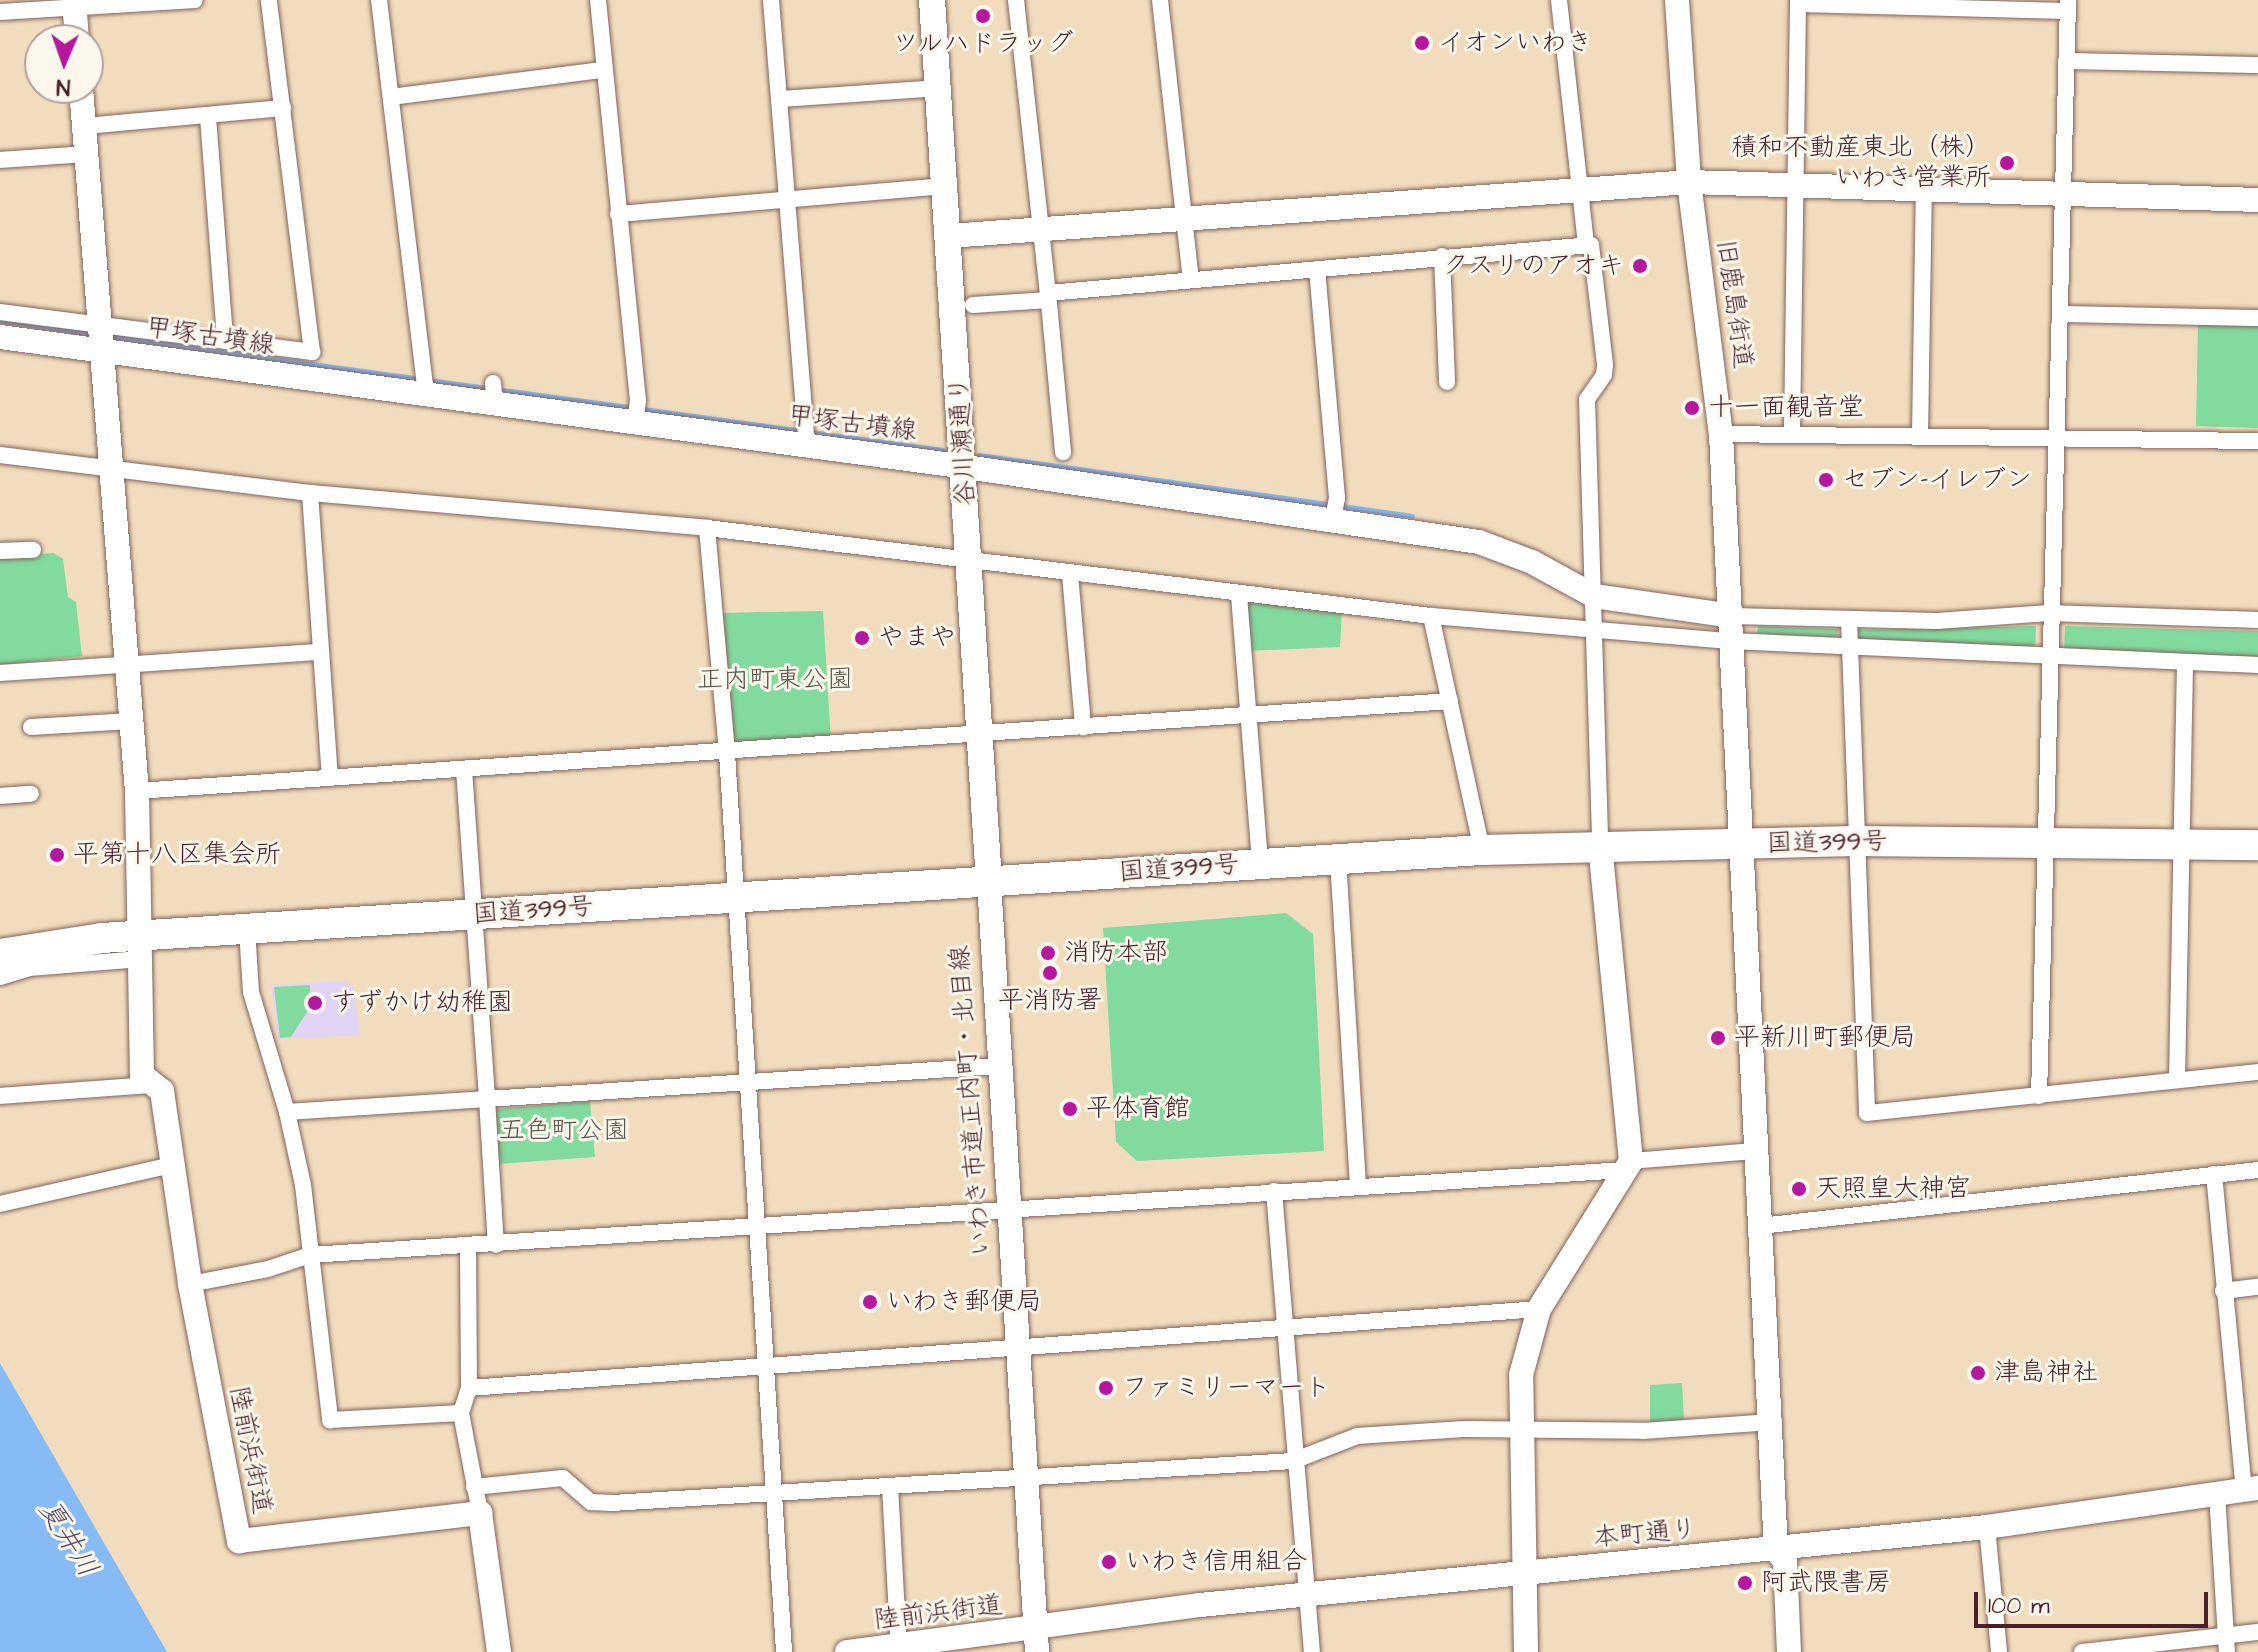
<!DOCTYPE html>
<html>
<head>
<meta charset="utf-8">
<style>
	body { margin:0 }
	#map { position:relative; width:2258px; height:1652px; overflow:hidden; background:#f1ddbd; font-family:"Architects Daughter","Klee One",sans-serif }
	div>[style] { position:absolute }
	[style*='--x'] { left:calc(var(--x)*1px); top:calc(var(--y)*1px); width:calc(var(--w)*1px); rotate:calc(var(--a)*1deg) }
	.built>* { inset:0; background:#e1d4f4 }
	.green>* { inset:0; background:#82da9e }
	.water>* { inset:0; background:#86bbf5 }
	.stream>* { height:5px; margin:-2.5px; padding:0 2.5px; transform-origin:2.5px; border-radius:2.5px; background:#86bbf5 }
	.roads { filter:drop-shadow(0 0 2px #84625e) drop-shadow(0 0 2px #84625e) }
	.street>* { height:16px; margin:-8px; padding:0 8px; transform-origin:8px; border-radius:8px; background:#fff }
	.secondary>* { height:24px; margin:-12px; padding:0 12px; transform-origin:12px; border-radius:12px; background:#fff }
	.primary>* { height:26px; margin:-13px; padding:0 13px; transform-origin:13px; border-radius:13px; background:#fff }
	.highway>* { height:30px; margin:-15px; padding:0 15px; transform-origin:15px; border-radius:15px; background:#fff }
	.dots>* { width:22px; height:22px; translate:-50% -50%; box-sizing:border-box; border:4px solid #fbf7ec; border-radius:50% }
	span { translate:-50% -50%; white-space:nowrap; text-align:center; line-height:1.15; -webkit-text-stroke:6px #fbf7ec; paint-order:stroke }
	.poi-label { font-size:26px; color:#4a1f2b }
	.left { translate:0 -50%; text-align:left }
	.right { translate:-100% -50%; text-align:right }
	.street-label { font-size:26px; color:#4a1f2b }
	.park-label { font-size:26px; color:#5b574e }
	.water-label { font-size:28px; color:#5c4e68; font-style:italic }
	.north { position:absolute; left:24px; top:24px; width:80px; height:80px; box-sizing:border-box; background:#fbf7ec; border:2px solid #b4a19f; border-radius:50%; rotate:182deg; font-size:22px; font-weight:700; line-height:32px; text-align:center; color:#4a1f2b }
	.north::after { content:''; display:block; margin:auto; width:28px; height:36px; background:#b5179e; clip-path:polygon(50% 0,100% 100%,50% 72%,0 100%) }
	.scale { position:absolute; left:1974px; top:1592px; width:234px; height:36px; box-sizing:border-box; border:4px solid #4a1f2b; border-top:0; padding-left:10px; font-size:24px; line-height:28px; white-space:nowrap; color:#4a1f2b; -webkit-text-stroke:6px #fbf7ec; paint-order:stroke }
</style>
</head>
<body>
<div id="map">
	<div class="built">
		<i style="clip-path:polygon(342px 981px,353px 986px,360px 1035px,278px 1039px,271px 985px)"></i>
	</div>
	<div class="green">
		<i style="clip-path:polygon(2198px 325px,2258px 326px,2258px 428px,2196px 426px)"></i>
		<i style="clip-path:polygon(54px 553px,63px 559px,68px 597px,76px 602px,82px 656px,0 665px,0 557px)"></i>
		<i style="clip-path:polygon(1241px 596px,1342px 607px,1340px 647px,1245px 651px)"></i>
		<i style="clip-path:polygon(823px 611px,831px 743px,728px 752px,717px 613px)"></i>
		<i style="clip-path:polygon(1758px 626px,1838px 629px,1838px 637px,1757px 634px)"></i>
		<i style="clip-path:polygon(2036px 626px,2035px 653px,1857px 642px,1857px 630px)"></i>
		<i style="clip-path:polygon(2065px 626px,2258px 631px,2258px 657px,2064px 652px)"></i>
		<i style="clip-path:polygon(1286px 913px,1313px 934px,1324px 1151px,1137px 1161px,1116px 1142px,1103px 928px)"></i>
		<i style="clip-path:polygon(310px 985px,309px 1009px,291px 1037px,280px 1038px,274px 987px)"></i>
		<i style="clip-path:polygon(590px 1101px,595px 1157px,498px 1164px,492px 1114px,498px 1109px)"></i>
		<i style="clip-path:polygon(1682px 1383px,1684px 1420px,1650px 1424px,1650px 1385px)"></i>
	</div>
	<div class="water">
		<i style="clip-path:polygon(0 1363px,167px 1652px,0 1652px)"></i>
	</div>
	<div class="stream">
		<i style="--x:0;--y:320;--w:94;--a:8.6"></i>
		<i style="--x:107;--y:336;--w:843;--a:7.77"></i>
		<i style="--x:979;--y:455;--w:437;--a:8"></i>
	</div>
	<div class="roads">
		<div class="street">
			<i style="--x:379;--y:0;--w:388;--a:83.2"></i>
			<i style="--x:425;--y:385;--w:11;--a:112"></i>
			<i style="--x:598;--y:0;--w:402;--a:84.3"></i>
			<i style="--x:638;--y:400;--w:24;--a:97"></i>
			<i style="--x:771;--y:0;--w:448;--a:85.4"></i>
			<i style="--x:1016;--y:0;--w:295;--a:83.8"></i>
			<i style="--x:1048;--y:293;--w:545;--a:-5.05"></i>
			<i style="--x:1591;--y:245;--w:121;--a:83.3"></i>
			<i style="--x:1605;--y:365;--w:10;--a:96"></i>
			<i style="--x:1604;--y:375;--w:29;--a:125"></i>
			<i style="--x:1587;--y:399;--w:448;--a:88.3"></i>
			<i style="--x:1160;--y:0;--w:281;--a:83.7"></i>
			<i style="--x:1559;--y:0;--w:246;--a:83.7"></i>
			<i style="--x:1798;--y:4;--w:269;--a:1.5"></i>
			<i style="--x:0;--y:12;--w:195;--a:-3.5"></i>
			<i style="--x:2066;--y:61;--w:192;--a:1.2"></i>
			<i style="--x:391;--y:97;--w:213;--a:-7.3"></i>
			<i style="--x:782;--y:99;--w:157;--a:-4"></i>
			<i style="--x:208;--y:117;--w:224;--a:85.6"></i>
			<i style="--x:85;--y:126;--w:199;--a:-5.2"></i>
			<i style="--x:0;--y:160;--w:86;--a:-4"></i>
			<i style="--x:618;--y:214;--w:329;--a:-4.9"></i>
			<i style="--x:1442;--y:256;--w:126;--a:87.7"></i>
			<i style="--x:1317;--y:269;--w:230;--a:85"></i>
			<i style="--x:1337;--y:498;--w:21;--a:101"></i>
			<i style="--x:1048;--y:293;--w:160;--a:84.6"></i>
			<i style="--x:973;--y:305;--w:75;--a:-3.8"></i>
			<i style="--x:0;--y:312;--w:315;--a:7.3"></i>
			<i style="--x:312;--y:352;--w:355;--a:-97"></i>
			<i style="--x:2060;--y:314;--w:198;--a:1.2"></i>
			<i style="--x:493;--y:383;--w:22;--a:85"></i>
			<i style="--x:1792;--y:433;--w:433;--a:-89.2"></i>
			<i style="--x:1721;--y:434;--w:537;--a:0.75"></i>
			<i style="--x:1920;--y:435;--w:245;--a:-89.1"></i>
			<i style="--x:0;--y:455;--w:312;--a:7"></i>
			<i style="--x:310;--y:493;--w:399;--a:5"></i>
			<i style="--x:707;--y:528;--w:729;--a:6.93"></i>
			<i style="--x:1431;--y:616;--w:301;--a:4.8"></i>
			<i style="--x:1731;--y:641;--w:528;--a:2.61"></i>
			<i style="--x:310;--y:493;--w:285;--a:86"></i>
			<i style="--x:707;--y:528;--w:226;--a:84.9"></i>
			<i style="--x:727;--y:753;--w:901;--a:86.37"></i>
			<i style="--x:0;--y:551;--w:33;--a:-2"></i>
			<i style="--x:1070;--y:574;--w:154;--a:85.1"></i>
			<i style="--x:1239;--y:595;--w:269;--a:85.5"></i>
			<i style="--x:1431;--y:616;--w:239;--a:77.7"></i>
			<i style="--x:1732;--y:616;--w:205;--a:1.4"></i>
			<i style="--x:1937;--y:621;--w:112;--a:-4.1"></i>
			<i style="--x:2049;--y:613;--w:209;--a:1.9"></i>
			<i style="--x:1849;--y:619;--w:494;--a:87.9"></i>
			<i style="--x:1867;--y:1113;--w:393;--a:-6"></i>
			<i style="--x:0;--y:673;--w:321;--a:-3.8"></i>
			<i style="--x:31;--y:727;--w:100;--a:-3.4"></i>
			<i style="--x:464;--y:769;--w:331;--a:86"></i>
			<i style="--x:487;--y:1099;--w:511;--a:-3.7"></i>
			<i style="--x:137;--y:791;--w:1316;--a:-3.92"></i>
			<i style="--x:0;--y:796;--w:31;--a:-4"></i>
			<i style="--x:1338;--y:859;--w:327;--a:86.5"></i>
			<i style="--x:247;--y:929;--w:63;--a:86.4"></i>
			<i style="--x:251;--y:992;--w:125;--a:73.3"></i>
			<i style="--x:287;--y:1112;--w:200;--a:-3.7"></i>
			<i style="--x:487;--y:1099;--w:146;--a:86.5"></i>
			<i style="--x:0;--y:977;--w:30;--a:-17"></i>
			<i style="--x:29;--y:968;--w:112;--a:-4.6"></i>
			<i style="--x:2177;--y:1080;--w:417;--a:-88.9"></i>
			<i style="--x:0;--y:1096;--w:150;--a:-4.2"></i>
			<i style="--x:2039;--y:1096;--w:1096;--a:-88.48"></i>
			<i style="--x:287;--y:1112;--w:75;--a:77.6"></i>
			<i style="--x:303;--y:1185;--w:237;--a:83.4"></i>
			<i style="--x:330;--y:1420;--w:131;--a:-3.1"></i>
			<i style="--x:1631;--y:1161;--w:125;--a:-4.6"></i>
			<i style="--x:2214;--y:1174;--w:317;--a:84.6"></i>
			<i style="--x:1274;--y:1191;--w:463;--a:85.3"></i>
			<i style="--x:0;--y:1204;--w:176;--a:-12.8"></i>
			<i style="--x:1760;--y:1226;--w:501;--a:-6.42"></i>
			<i style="--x:468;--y:1247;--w:141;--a:89.6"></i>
			<i style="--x:469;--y:1388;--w:26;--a:108"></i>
			<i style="--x:461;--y:1413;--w:102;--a:79.2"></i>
			<i style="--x:190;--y:1284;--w:79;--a:-10.9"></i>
			<i style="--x:268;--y:1269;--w:44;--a:-18.4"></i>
			<i style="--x:310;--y:1255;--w:1318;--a:-3.7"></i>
			<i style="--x:2223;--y:1291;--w:35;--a:-7"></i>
			<i style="--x:469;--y:1388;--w:1073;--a:-4.22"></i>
			<i style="--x:890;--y:1486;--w:166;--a:86.9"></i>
			<i style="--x:474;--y:1487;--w:89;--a:-5.8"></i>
			<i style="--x:563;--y:1478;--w:37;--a:41"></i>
			<i style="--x:591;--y:1502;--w:21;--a:3"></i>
			<i style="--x:612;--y:1503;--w:682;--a:-3.53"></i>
			<i style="--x:1293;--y:1461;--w:69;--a:-21.3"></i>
			<i style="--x:1357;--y:1436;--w:107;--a:-3.7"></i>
			<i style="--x:1464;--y:1429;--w:179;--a:0.6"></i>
			<i style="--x:1643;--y:1431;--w:129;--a:-4"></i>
			<i style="--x:2217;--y:1494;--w:158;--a:86.4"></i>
			<i style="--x:1987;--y:1527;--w:126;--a:84.5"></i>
			<i style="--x:2082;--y:1652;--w:177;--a:-6.5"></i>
		</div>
		<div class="secondary">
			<i style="--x:74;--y:0;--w:40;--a:85.7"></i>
			<i style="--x:1677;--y:0;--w:182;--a:86.2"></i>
			<i style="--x:1689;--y:182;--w:254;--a:82.8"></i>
			<i style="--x:1721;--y:434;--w:1117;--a:87.18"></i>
			<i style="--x:1776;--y:1550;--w:14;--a:51"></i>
			<i style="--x:1785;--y:1561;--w:91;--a:87.5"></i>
			<i style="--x:81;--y:88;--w:705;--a:85.45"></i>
			<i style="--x:137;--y:791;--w:284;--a:89"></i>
			<i style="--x:142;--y:1075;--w:26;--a:39"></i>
			<i style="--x:162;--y:1091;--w:195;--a:81.7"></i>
			<i style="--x:190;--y:1284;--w:262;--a:79.2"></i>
			<i style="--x:239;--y:1541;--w:243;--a:-6.6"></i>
			<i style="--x:480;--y:1513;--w:140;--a:82.2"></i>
			<i style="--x:949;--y:236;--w:742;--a:-4.17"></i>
			<i style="--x:1689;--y:182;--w:569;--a:1.81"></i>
			<i style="--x:0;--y:337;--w:975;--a:7.66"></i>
			<i style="--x:966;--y:467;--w:518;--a:8.32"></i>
			<i style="--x:1479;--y:542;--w:57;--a:20.7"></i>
			<i style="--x:1532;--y:562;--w:71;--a:28.7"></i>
			<i style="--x:1594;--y:596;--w:139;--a:8.2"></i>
			<i style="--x:989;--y:882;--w:771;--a:86.43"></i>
			<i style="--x:847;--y:1652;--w:356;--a:-7.6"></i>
			<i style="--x:1200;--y:1605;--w:791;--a:-5.66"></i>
			<i style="--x:1987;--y:1527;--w:274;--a:-8.2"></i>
			<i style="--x:1526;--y:1652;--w:277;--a:-91"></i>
			<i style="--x:1521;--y:1375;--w:68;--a:-74.7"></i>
			<i style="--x:1539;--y:1309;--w:174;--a:-58.1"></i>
			<i style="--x:1631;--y:1161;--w:316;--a:-95.6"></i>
		</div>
		<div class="primary">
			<i style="--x:932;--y:0;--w:884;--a:86.3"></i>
		</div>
		<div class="highway">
			<i style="--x:0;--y:954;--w:103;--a:-8.9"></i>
			<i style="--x:102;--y:938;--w:1383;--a:-3.65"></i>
			<i style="--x:1482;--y:850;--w:372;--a:-1.4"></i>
			<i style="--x:1854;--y:841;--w:404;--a:0.6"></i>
		</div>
	</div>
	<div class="dots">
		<i style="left:983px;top:16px;background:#b5179e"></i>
		<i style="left:1422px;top:43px;background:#b5179e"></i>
		<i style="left:2007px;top:163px;background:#b5179e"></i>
		<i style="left:1640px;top:266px;background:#b5179e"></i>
		<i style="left:1692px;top:408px;background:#b5179e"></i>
		<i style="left:1826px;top:480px;background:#b5179e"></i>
		<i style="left:862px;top:638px;background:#b5179e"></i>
		<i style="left:57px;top:855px;background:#b5179e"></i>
		<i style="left:1048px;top:953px;background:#b5179e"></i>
		<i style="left:1050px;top:973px;background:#b5179e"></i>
		<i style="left:315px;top:1003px;background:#b5179e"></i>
		<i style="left:1718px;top:1038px;background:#b5179e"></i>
		<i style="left:1070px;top:1109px;background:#b5179e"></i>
		<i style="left:1799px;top:1189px;background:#b5179e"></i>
		<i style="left:870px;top:1302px;background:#b5179e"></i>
		<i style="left:1978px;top:1373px;background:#b5179e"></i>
		<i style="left:1106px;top:1388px;background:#b5179e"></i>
		<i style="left:1109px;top:1562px;background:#b5179e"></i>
		<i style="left:1745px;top:1583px;background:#b5179e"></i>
	</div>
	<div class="poi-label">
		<span class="left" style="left:1438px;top:43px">イオンいわき</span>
		<span style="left:983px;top:44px">ツルハドラッグ</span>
		<span class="right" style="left:1991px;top:163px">積和不動産東北（株）<br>いわき営業所</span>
		<span class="right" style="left:1624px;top:266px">クスリのアオキ</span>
		<span class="left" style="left:1708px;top:408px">十一面観音堂</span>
		<span class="left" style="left:1842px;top:480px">セブン-イレブン</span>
		<span class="left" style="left:878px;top:638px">やまや</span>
		<span class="left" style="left:73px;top:855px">平第十八区集会所</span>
		<span class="left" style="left:1064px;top:953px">消防本部</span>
		<span style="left:1050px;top:1001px">平消防署</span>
		<span class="left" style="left:331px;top:1003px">すずかけ幼稚園</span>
		<span class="left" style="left:1734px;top:1038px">平新川町郵便局</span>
		<span class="left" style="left:1086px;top:1109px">平体育館</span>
		<span class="left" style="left:1815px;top:1189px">天照皇大神宮</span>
		<span class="left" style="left:886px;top:1302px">いわき郵便局</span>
		<span class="left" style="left:1994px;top:1373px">津島神社</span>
		<span class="left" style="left:1122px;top:1388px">ファミリーマート</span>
		<span class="left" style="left:1125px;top:1562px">いわき信用組合</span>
		<span class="left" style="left:1761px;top:1583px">阿武隈書房</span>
	</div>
	<div class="street-label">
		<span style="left:1734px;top:304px;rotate:82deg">旧鹿島街道</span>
		<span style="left:210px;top:337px;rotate:8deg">甲塚古墳線</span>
		<span style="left:852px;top:424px;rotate:7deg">甲塚古墳線</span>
		<span style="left:963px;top:441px;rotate:-93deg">谷川瀬通り</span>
		<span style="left:1827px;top:843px;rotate:-1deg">国道399号</span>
		<span style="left:1179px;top:869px;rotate:-4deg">国道399号</span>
		<span style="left:533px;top:911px;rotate:-4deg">国道399号</span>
		<span style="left:971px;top:1101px;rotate:-94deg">いわき市道正内町・北目線</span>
		<span style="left:250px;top:1450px;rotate:79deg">陸前浜街道</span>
		<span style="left:1645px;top:1534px;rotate:-5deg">本町通り</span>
		<span style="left:938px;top:1613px;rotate:-7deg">陸前浜街道</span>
	</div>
	<div class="park-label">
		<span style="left:775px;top:680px">正内町東公園</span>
		<span style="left:564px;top:1131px">五色町公園</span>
	</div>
	<div class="water-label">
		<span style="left:68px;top:1539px;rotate:58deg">夏井川</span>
	</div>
	<div class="north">N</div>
	<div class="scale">100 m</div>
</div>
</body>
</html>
